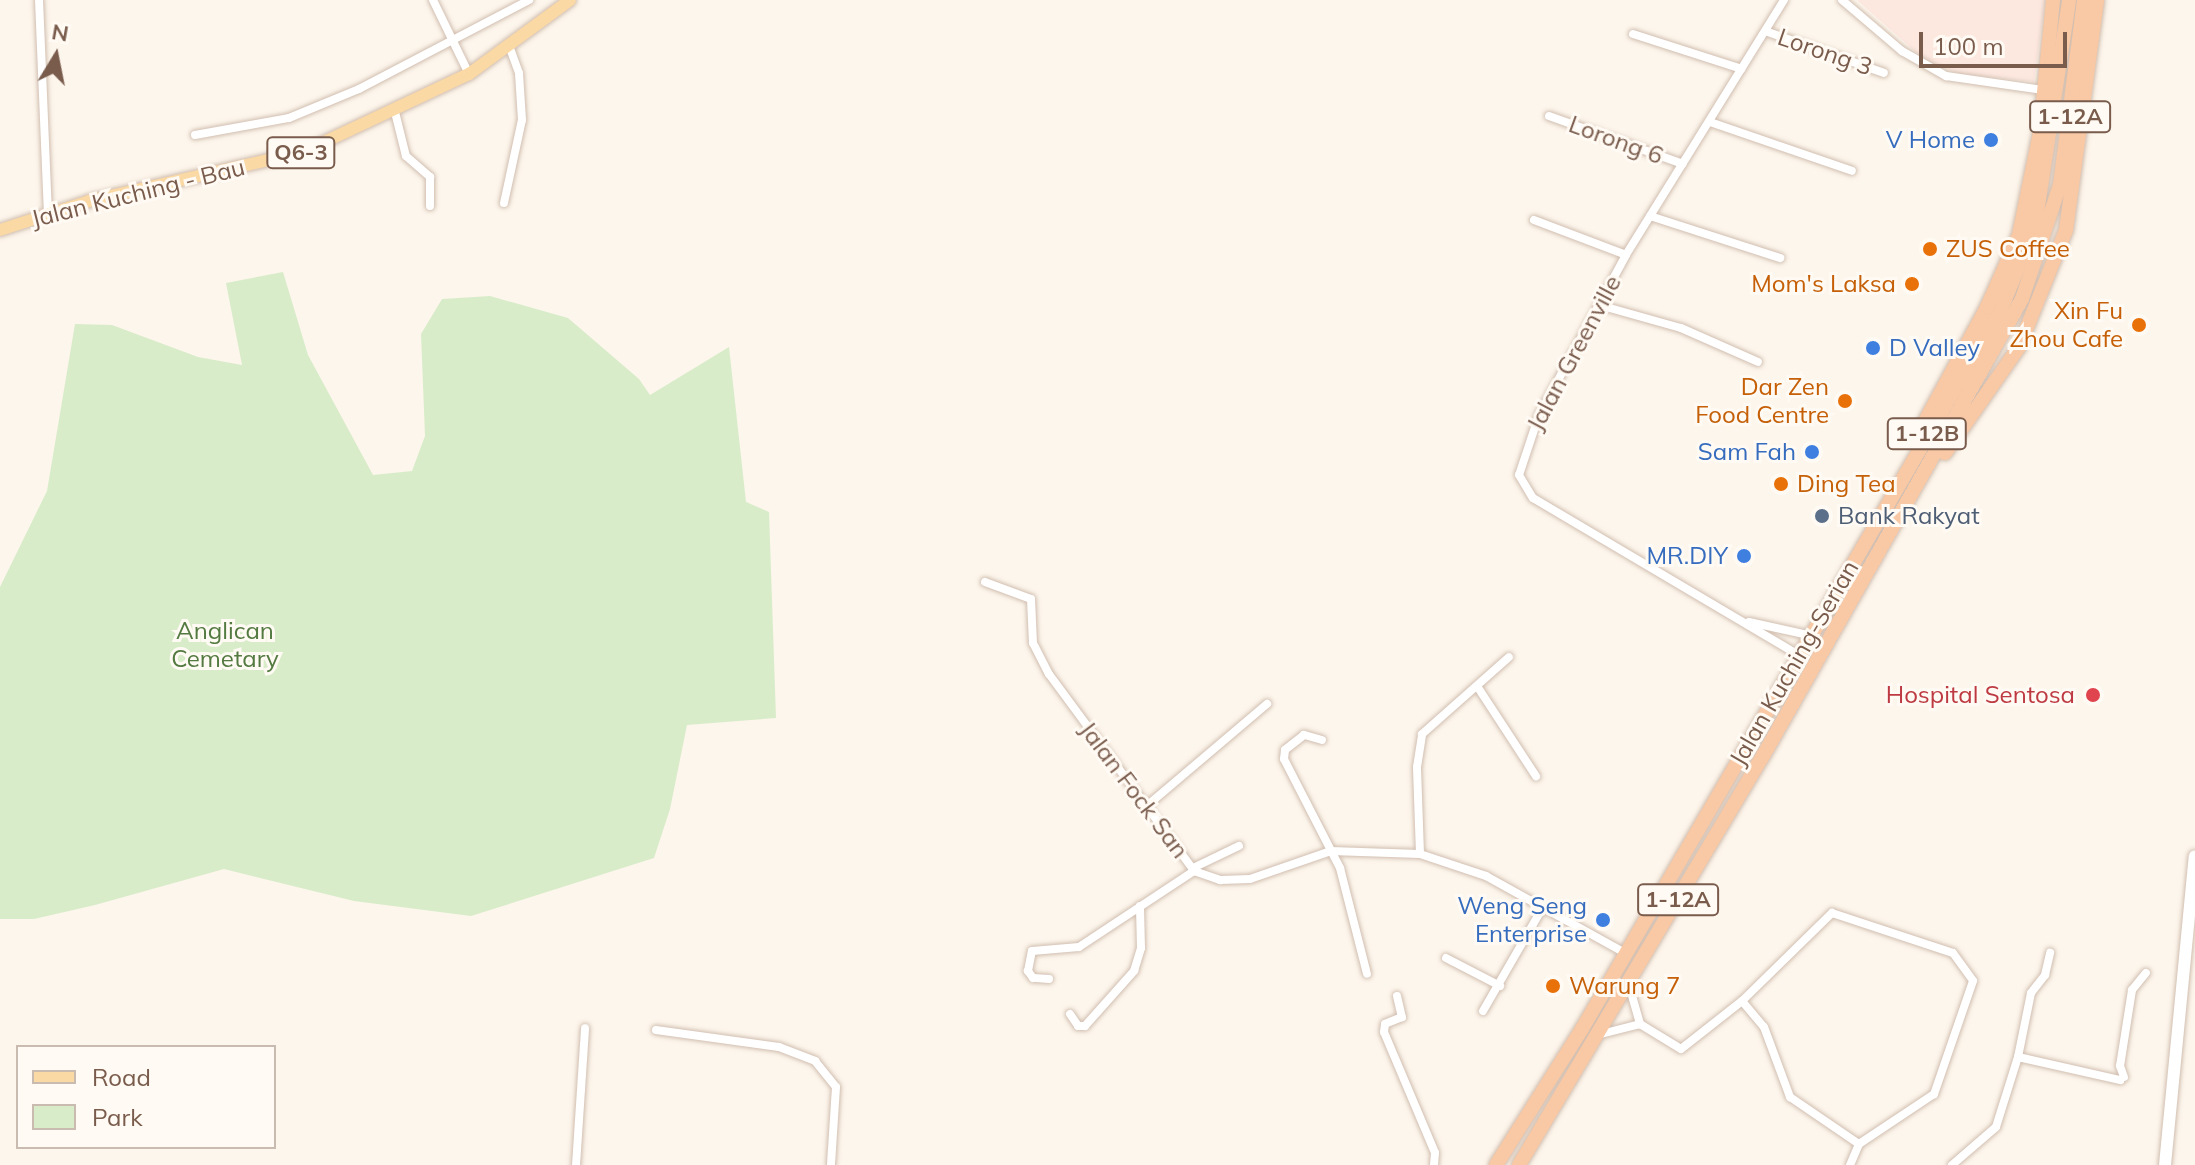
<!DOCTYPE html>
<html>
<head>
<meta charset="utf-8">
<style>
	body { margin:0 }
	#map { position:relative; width:2195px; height:1165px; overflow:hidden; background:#fdf6ec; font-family:Mulish,sans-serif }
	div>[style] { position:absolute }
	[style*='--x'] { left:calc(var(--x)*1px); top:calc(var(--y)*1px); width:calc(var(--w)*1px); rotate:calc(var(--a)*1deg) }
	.commercial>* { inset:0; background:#fde8e0 }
	.green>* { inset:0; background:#d8ecc9 }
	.roads { filter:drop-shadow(0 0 2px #d1beb0) drop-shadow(0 0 2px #d1beb0) }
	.minor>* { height:8px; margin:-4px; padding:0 4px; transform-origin:4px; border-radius:4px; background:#fff }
	.secondary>* { height:12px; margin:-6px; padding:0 6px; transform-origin:6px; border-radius:6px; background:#fff }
	.primary>* { height:12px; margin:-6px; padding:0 6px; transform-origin:6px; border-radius:6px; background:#fbd9a5 }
	.trunk>* { height:14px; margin:-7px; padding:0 7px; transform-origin:7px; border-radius:7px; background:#f9c8a4 }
	.dots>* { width:22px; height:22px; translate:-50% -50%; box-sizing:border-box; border:4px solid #fffaf3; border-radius:50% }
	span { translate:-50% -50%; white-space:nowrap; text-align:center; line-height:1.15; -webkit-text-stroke:6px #fffaf3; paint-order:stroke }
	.shield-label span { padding:2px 6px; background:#fffaf3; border:2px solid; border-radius:6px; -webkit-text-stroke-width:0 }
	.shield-label { font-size:22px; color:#7a5c4d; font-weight:700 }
	.street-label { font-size:24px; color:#7a5c4d }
	.shop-label { font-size:24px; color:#366cbe }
	.right { translate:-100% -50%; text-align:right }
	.left { translate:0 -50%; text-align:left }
	.food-label { font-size:24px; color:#c56008 }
	.service-label { font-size:24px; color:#4e5e75 }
	.park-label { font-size:24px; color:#537a41 }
	.health-label { font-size:24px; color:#be3a42 }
	.legend { position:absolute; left:16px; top:1045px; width:260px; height:104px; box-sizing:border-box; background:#fffaf3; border:2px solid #cabbb1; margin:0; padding:10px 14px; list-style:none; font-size:24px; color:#7a5c4d }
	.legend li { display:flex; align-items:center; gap:16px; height:40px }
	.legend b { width:40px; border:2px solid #cabbb1 }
	.north { position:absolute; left:16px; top:16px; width:80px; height:80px; -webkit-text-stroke:6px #fffaf3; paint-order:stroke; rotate:10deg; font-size:22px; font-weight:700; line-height:32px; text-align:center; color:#7a5c4d }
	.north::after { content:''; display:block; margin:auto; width:28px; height:36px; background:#7a5c4d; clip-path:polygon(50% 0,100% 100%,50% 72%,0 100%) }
	.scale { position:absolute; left:1919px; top:32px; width:148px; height:36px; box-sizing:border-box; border:4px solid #7a5c4d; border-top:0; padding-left:10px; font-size:24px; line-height:28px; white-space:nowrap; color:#7a5c4d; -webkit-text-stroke:6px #fffaf3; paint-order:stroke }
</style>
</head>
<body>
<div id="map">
	<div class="commercial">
		<i style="clip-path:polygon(1857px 0,2045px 0,2034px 82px,1960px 74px,1927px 62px)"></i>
	</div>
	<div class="green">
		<i style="clip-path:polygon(283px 272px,308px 355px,373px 475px,412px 471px,425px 436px,421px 334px,442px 299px,490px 296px,568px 318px,639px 379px,650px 395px,729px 347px,746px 502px,769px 512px,776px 718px,687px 725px,670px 809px,654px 858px,471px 916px,354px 901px,224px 869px,95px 905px,34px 919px,0 919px,0 587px,47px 491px,75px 324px,112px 325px,198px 357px,242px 365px,226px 283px)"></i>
	</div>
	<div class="roads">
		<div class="minor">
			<i style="--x:39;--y:0;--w:215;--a:87.6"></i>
			<i style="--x:433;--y:0;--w:82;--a:64.1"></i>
			<i style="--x:1784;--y:0;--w:300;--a:121.8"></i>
			<i style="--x:1626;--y:255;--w:182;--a:118.5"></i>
			<i style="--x:1539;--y:415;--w:63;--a:108.4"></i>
			<i style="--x:1519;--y:475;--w:27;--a:59"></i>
			<i style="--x:1533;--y:498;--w:307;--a:30.6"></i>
			<i style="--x:1842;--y:0;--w:79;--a:40.4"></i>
			<i style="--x:1902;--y:51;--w:51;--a:29.6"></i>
			<i style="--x:1946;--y:76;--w:98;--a:8.2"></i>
			<i style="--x:1765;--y:31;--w:126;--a:19.4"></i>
			<i style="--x:1633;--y:34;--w:114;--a:17.8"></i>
			<i style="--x:395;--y:112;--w:45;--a:76"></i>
			<i style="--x:406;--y:156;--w:32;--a:41"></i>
			<i style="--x:430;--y:177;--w:29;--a:90"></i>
			<i style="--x:1549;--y:116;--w:142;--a:19.7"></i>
			<i style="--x:1710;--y:122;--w:150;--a:19"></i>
			<i style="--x:195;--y:135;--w:96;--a:-10.3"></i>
			<i style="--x:289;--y:118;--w:76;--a:-22.5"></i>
			<i style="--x:359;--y:89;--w:192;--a:-27.6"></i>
			<i style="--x:504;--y:203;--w:85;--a:-77.8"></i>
			<i style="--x:522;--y:120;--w:47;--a:-93.7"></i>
			<i style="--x:519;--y:73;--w:29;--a:-110"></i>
			<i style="--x:1650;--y:216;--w:137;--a:17.9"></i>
			<i style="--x:1534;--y:220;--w:98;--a:20.8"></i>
			<i style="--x:1599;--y:305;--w:85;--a:15.7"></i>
			<i style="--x:1681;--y:328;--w:84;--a:23.8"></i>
			<i style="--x:985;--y:582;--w:49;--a:20.3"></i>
			<i style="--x:1031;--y:599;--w:44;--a:87.4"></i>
			<i style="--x:1033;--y:643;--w:35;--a:63"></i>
			<i style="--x:1049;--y:674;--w:245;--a:53.6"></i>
			<i style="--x:1194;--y:871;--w:28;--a:19"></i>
			<i style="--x:1220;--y:880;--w:30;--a:-2"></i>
			<i style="--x:1250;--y:879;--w:86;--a:-19.1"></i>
			<i style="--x:1331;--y:851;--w:89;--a:1.9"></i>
			<i style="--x:1420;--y:854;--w:70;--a:18.4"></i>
			<i style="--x:1486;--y:876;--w:159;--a:29"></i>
			<i style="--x:1749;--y:622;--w:60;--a:12.4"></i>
			<i style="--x:1477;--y:686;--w:108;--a:56.8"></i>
			<i style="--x:1322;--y:740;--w:19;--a:-164"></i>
			<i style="--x:1304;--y:735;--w:24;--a:142"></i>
			<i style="--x:1285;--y:750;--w:9;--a:96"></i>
			<i style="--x:1284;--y:759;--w:123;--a:62.8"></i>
			<i style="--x:1340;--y:868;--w:109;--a:75.7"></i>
			<i style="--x:1149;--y:804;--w:155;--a:-40.3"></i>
			<i style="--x:1420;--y:854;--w:87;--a:-92"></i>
			<i style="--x:1417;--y:767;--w:33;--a:-81"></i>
			<i style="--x:1422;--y:734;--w:116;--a:-41.5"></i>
			<i style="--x:1193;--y:868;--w:51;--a:-25.6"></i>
			<i style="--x:1446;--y:958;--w:61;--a:27.4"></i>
			<i style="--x:1049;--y:979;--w:16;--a:-176"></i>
			<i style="--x:1033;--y:978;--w:9;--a:-126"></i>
			<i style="--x:1028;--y:971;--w:20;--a:-79"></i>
			<i style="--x:1032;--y:951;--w:47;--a:-4.9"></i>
			<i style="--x:1079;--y:947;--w:138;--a:-33.5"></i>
			<i style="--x:1629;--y:985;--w:41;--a:74.2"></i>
			<i style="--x:1640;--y:1024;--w:48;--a:31.4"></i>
			<i style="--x:1681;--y:1049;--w:78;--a:-38.2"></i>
			<i style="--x:1742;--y:1001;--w:126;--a:-44.4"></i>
			<i style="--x:1832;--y:913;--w:127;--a:18.3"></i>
			<i style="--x:1953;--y:953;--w:34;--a:54"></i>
			<i style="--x:1973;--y:981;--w:120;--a:109"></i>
			<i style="--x:1934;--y:1094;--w:90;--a:146.3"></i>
			<i style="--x:1859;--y:1144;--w:23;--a:113"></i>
			<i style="--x:1397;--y:996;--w:22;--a:77"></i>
			<i style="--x:1402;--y:1017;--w:18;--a:158"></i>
			<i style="--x:1385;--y:1024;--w:8;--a:97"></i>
			<i style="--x:1384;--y:1032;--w:131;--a:67.1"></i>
			<i style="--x:1435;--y:1153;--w:12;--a:95"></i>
			<i style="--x:1742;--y:1001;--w:34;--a:50"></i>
			<i style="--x:1764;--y:1027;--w:75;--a:69.6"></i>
			<i style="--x:1790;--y:1097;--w:83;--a:34.3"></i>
			<i style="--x:1483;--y:1011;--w:118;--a:-60"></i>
			<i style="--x:1070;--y:1014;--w:14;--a:56"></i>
			<i style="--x:1078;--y:1026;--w:7;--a:0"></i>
			<i style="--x:1085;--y:1026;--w:74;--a:-48.3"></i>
			<i style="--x:1134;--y:971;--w:24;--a:-73"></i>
			<i style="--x:1141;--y:948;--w:42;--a:-91.4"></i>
			<i style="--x:656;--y:1030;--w:124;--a:7.9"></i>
			<i style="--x:779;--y:1047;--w:39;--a:21"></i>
			<i style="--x:815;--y:1061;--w:33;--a:51"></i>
			<i style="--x:836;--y:1087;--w:78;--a:93.7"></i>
			<i style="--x:1601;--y:1034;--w:40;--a:-14.4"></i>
			<i style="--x:2018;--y:1057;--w:65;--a:-78.5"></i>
			<i style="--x:2031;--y:993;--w:23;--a:-52"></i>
			<i style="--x:2045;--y:975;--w:23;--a:-77"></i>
			<i style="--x:2124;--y:1077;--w:12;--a:-110"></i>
			<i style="--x:2120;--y:1066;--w:77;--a:-81"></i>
			<i style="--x:2132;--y:990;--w:22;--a:-51"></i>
			<i style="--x:576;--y:1165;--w:137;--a:-86.2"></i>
			<i style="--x:1952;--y:1165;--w:58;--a:-40.8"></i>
			<i style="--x:1996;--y:1127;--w:73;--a:-72.6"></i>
			<i style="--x:2018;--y:1057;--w:105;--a:12.7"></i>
		</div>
		<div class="secondary">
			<i style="--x:2165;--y:1165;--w:310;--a:-84.5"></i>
		</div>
		<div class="primary">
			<i style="--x:0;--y:230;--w:94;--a:-18"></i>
			<i style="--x:89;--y:201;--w:220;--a:-12.9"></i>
			<i style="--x:303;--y:152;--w:183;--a:-25.2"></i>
			<i style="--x:469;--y:74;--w:125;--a:-36.2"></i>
		</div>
		<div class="trunk">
			<i style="--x:1923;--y:425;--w:134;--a:-61.5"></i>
			<i style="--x:1987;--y:307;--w:79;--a:-66"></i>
			<i style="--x:2019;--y:235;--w:104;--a:-78.4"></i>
			<i style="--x:2040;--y:133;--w:134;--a:-84.4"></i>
			<i style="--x:1945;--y:453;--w:129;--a:-55.1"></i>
			<i style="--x:2019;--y:347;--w:126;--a:-68.1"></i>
			<i style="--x:2066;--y:230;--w:232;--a:-82.3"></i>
			<i style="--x:1496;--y:1165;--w:161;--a:-57.7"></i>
			<i style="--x:1582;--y:1029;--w:830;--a:-59.76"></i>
			<i style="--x:2000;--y:312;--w:93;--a:-67.9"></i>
			<i style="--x:2035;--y:226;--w:229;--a:-81.4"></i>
			<i style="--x:1519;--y:1165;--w:476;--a:-59.2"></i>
			<i style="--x:1763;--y:756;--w:525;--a:-60.46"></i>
			<i style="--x:2022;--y:299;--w:120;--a:-71.6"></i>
			<i style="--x:2060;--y:185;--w:187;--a:-82.6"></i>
		</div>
	</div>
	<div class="dots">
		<i style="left:1991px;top:140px;background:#3f7fe0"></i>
		<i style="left:1930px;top:249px;background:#e8710a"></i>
		<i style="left:1912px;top:284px;background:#e8710a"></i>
		<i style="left:2139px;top:325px;background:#e8710a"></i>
		<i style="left:1873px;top:348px;background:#3f7fe0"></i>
		<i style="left:1845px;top:401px;background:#e8710a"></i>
		<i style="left:1812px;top:452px;background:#3f7fe0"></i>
		<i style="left:1781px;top:484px;background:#e8710a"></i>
		<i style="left:1822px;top:516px;background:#5c6f8a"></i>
		<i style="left:1744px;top:556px;background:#3f7fe0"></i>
		<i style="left:2093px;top:695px;background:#e0444e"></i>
		<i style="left:1603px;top:920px;background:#3f7fe0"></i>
		<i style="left:1553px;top:986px;background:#e8710a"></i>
	</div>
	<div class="shield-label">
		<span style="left:2070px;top:117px">1-12A</span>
		<span style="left:301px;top:153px">Q6-3</span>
		<span style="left:1927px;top:434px">1-12B</span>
		<span style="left:1678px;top:900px">1-12A</span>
	</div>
	<div class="street-label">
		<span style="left:1825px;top:52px;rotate:19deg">Lorong 3</span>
		<span style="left:1616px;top:140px;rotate:20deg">Lorong 6</span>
		<span style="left:138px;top:193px;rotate:-14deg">Jalan Kuching - Bau</span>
		<span style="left:1574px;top:353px;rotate:-62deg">Jalan Greenville</span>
		<span style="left:1794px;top:663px;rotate:-60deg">Jalan Kuching-Serian</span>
		<span style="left:1134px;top:790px;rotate:53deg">Jalan Fock San</span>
	</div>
	<div class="shop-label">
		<span class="right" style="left:1975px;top:140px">V Home</span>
		<span class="left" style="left:1889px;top:348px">D Valley</span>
		<span class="right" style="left:1796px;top:452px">Sam Fah</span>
		<span class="right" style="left:1728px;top:556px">MR.DIY</span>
		<span class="right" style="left:1587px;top:920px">Weng Seng<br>Enterprise</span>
	</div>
	<div class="food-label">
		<span class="left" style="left:1946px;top:249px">ZUS Coffee</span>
		<span class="right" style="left:1896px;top:284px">Mom's Laksa</span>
		<span class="right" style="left:2123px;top:325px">Xin Fu<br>Zhou Cafe</span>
		<span class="right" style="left:1829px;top:401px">Dar Zen<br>Food Centre</span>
		<span class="left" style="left:1797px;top:484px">Ding Tea</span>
		<span class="left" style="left:1569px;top:986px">Warung 7</span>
	</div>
	<div class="service-label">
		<span class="left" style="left:1838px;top:516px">Bank Rakyat</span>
	</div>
	<div class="park-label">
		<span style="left:225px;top:645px">Anglican<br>Cemetary</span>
	</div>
	<div class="health-label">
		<span class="right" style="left:2075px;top:695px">Hospital Sentosa</span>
	</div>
	<ul class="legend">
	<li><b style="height:10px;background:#fbd9a5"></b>Road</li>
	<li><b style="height:22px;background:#d8ecc9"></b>Park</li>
	</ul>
	<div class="north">N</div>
	<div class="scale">100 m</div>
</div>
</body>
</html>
